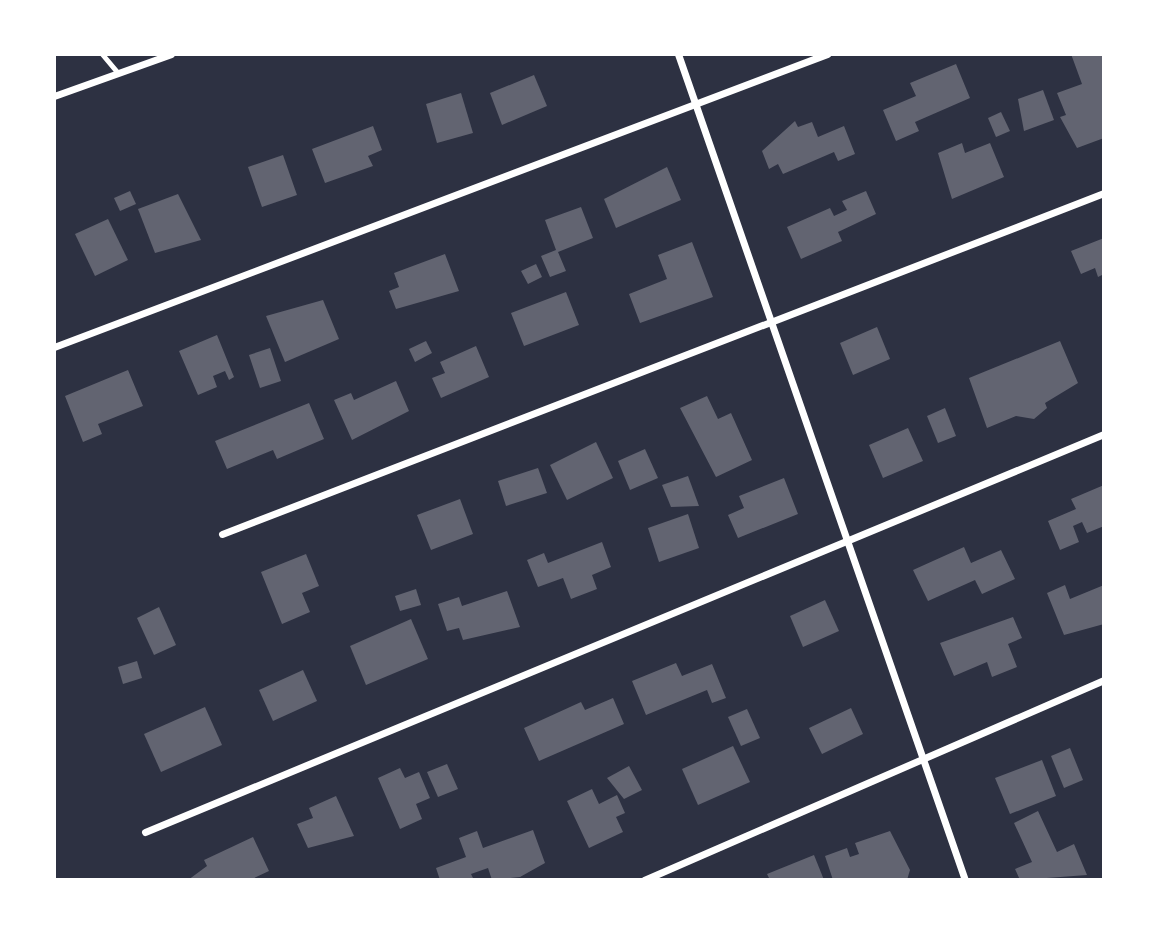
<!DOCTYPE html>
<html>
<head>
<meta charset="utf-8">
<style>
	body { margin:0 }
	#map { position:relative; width:1158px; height:934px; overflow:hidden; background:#2d3142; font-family:Karla,sans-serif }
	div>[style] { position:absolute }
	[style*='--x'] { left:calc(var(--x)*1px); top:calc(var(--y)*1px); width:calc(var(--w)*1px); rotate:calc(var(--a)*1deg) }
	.building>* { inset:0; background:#626471 }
	.service>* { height:5px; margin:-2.5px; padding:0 2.5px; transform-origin:2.5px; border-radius:2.5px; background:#fff }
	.minor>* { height:7px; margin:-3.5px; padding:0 3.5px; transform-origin:3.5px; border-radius:3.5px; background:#fff }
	span { translate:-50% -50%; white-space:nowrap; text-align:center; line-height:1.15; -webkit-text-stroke:6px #fff; paint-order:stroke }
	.frame { position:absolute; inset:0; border:56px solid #fff; pointer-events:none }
</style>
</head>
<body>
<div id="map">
	<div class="building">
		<i style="clip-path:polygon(1071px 54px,1104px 54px,1104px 138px,1077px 148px,1060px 117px,1066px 115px,1057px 93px,1082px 84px)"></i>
		<i style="clip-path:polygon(956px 64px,970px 98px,915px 122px,919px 131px,896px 141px,883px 110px,916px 96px,910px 83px)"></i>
		<i style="clip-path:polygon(534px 75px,547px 106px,502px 125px,490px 93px)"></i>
		<i style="clip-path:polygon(1043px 90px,1054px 120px,1024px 131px,1018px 99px)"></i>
		<i style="clip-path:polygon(461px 93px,473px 133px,437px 143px,426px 104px)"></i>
		<i style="clip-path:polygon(1001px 112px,1010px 131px,996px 137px,988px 118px)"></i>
		<i style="clip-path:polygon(795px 121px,798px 127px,812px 122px,818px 137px,844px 126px,855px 154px,838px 161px,834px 152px,783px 174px,778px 164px,769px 169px,762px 151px)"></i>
		<i style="clip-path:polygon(373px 126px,382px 150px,368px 156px,373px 166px,325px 183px,312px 149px)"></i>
		<i style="clip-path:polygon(962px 143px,965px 153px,990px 143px,1004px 177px,952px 199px,938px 153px)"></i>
		<i style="clip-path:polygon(283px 155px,297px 195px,262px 207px,248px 167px)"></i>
		<i style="clip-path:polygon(667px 167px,681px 200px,616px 228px,604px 199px)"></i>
		<i style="clip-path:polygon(130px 191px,136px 204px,120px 211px,114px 198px)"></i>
		<i style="clip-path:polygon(866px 191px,876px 214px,838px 232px,842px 241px,801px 259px,787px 227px,830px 208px,834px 216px,847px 210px,842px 201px)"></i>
		<i style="clip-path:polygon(178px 194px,201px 240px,155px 253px,138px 209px)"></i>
		<i style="clip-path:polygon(581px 207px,593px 238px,558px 252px,566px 271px,550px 277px,541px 256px,556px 250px,545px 220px)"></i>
		<i style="clip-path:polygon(108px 219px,128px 260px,95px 276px,75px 234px)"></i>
		<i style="clip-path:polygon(1104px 238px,1104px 274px,1098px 277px,1095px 268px,1081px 274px,1071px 251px)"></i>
		<i style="clip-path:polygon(692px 242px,713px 297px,640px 323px,629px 294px,667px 279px,658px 255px)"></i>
		<i style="clip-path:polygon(445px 254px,459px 291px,396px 309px,389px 291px,399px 287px,394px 273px)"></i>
		<i style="clip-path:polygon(536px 264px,542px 277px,528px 284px,521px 271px)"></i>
		<i style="clip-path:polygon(566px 292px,579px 325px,524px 346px,511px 313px)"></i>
		<i style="clip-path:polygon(323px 300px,339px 339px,285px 362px,266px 316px)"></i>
		<i style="clip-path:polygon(877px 327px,890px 359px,853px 375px,840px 343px)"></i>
		<i style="clip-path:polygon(217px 335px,234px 377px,229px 380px,225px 371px,213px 376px,217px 387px,198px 395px,179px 351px)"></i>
		<i style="clip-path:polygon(426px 341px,432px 353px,415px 362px,409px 349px)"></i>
		<i style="clip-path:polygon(1060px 341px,1078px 383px,1045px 403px,1047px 408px,1034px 419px,1016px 416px,987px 428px,969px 378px)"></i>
		<i style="clip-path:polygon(476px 346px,489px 377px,441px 398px,432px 378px,445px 373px,440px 362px)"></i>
		<i style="clip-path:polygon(270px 348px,281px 381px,260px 388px,249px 355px)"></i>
		<i style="clip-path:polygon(128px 370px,143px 406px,98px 424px,102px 434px,83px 442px,65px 396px)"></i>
		<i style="clip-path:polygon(396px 381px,409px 411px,352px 440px,334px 400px,351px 393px,354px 400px)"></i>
		<i style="clip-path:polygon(707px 396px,718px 419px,731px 413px,752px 460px,716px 477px,680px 408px)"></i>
		<i style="clip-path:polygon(309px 403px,324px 439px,277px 459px,273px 450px,227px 469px,215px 441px)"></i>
		<i style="clip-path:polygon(945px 408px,956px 436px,938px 443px,927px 416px)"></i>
		<i style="clip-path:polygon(908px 428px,923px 461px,883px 478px,869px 445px)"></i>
		<i style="clip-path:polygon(596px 442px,613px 478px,567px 500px,550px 465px)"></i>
		<i style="clip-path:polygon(645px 449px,658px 478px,630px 490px,618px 461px)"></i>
		<i style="clip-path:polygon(538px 468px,547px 493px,506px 506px,498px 481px)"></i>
		<i style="clip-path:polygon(688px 476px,699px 506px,671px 507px,662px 485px)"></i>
		<i style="clip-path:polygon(784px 478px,798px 514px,738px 538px,728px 515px,744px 508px,739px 496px)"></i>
		<i style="clip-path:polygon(1104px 485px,1104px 526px,1087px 533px,1082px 522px,1073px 526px,1079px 542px,1060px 550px,1048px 521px,1076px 509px,1071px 499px)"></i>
		<i style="clip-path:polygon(460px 499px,473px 534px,431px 550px,417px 515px)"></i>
		<i style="clip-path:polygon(688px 514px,699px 548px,659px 562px,648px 528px)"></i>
		<i style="clip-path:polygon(602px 542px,611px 567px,592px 575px,597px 589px,571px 599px,563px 578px,538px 587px,527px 560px,544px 553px,548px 563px)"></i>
		<i style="clip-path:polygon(964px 547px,971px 563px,1001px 550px,1015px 579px,982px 594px,975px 580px,928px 601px,913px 570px)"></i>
		<i style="clip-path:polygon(306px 554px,319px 586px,302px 593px,310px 612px,282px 624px,261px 572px)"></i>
		<i style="clip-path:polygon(1065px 585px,1070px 599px,1104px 585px,1104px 624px,1064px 635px,1047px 593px)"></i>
		<i style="clip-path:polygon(416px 589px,421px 605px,400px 611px,395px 596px)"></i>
		<i style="clip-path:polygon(507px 591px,520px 627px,463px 640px,459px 628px,447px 631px,438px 604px,459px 597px,462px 606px)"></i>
		<i style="clip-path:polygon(825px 600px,839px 631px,803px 647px,790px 616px)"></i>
		<i style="clip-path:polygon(159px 607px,176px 645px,154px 655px,137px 618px)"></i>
		<i style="clip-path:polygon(1013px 617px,1022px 638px,1008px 644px,1017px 667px,992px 677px,987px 662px,954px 676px,940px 643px)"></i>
		<i style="clip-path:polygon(411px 619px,428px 659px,366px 685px,350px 646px)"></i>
		<i style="clip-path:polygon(137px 661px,142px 678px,123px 684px,118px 667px)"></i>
		<i style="clip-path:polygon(676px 663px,682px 676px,712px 664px,726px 698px,712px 703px,707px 690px,646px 715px,632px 681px)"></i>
		<i style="clip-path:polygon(303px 670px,317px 701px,273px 721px,259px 690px)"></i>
		<i style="clip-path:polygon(613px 698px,624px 724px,539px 761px,524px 728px,581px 702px,585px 710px)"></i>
		<i style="clip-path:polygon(205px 707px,222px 745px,161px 772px,144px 734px)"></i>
		<i style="clip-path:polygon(851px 708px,863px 734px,822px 754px,809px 728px)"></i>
		<i style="clip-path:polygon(747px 709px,760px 738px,741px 746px,728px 717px)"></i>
		<i style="clip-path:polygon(733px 746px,750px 782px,698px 805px,682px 769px)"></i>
		<i style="clip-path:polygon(1070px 748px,1083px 780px,1064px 788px,1051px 756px)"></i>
		<i style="clip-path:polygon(1042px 760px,1056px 796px,1010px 814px,995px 778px)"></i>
		<i style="clip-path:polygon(447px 764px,458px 789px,438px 797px,427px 772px)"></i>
		<i style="clip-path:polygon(629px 766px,642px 790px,624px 799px,607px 778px)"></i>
		<i style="clip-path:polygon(400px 768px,405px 778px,419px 772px,430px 798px,416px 804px,422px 819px,400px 829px,378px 778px)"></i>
		<i style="clip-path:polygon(592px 789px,599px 804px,617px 795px,625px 813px,616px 817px,623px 832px,589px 848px,567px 801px)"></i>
		<i style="clip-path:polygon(336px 796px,354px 836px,308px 848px,297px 824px,313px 818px,309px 808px)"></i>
		<i style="clip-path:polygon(1038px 811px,1057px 852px,1074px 844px,1087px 875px,1020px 880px,1015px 869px,1032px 862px,1014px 823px)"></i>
		<i style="clip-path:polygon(533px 830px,545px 863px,520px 877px,492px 880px,488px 868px,471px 874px,474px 880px,440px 880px,436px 868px,466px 857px,459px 838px,477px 831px,483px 848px)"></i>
		<i style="clip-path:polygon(890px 831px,910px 870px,907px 880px,833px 880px,825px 856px,847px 848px,850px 857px,859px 854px,855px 843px)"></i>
		<i style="clip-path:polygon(253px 837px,269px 871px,250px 880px,188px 880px,207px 866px,204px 860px)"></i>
		<i style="clip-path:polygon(814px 855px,824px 880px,770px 880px,767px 874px)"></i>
	</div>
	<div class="service">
		<i style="--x:102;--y:54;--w:25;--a:50"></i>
	</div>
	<div class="minor">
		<i style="--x:678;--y:54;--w:874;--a:70.84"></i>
		<i style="--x:54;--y:96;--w:124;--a:-19.7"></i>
		<i style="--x:54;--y:347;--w:827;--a:-20.76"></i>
		<i style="--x:222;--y:534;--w:946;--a:-21.14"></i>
		<i style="--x:145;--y:832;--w:1038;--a:-22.54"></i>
		<i style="--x:644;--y:880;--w:502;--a:-23.5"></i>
	</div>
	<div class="frame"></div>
</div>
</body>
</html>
